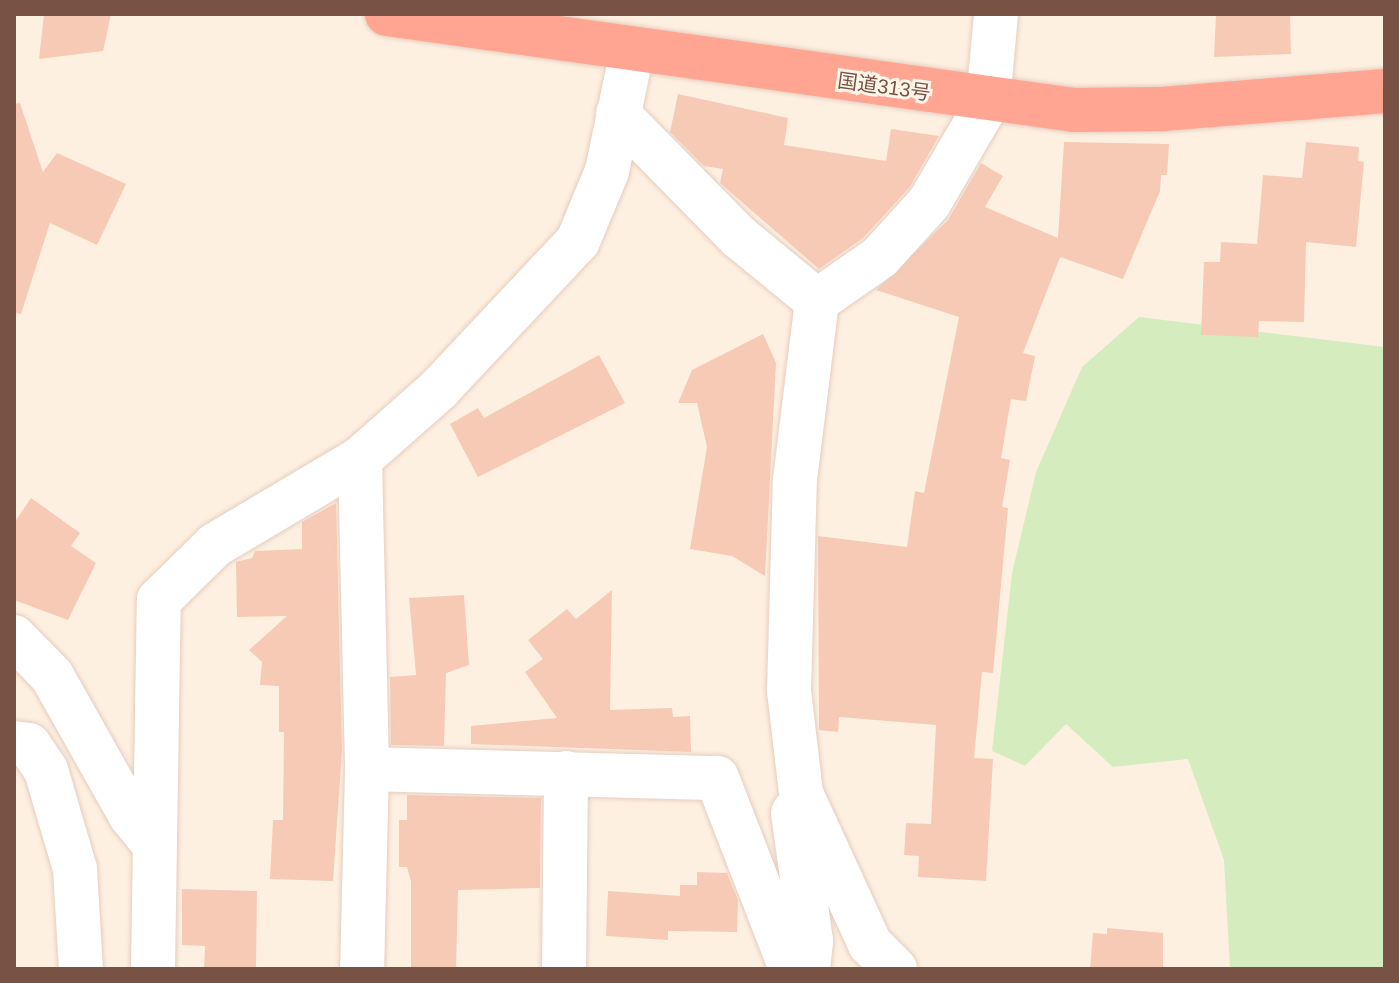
<!DOCTYPE html>
<html>
<head>
<meta charset="utf-8">
<style>
	body { margin:0 }
	#map { position:relative; width:1399px; height:983px; overflow:hidden; background:#fef0e1; font-family:Arial,"Noto Sans JP",sans-serif }
	div>[style] { position:absolute }
	[style*='--x'] { left:calc(var(--x)*1px); top:calc(var(--y)*1px); width:calc(var(--w)*1px); rotate:calc(var(--a)*1deg) }
	.green>* { inset:0; background:#d5edbe }
	.building>* { inset:0; background:#f7cab6 }
	.roads { filter:drop-shadow(0 0 2px #e5cdbe) drop-shadow(0 0 2px #e5cdbe) }
	.minor>* { height:44px; margin:-22px; padding:0 22px; transform-origin:22px; border-radius:22px; background:#fff }
	.highway>* { height:44px; margin:-22px; padding:0 22px; transform-origin:22px; border-radius:22px; background:#ffa591 }
	span { translate:-50% -50%; white-space:nowrap; text-align:center; line-height:1.15; -webkit-text-stroke:6px #fff5e9; paint-order:stroke }
	.street-label { font-size:20px; color:#785345 }
	.frame { position:absolute; inset:0; border:16px solid #785345; pointer-events:none }
</style>
</head>
<body>
<div id="map">
	<div class="green">
		<i style="clip-path:polygon(1139px 317px,1385px 347px,1385px 969px,1230px 969px,1224px 860px,1188px 759px,1113px 767px,1066px 724px,1025px 766px,992px 751px,1012px 573px,1036px 472px,1082px 367px)"></i>
	</div>
	<div class="building">
		<i style="clip-path:polygon(44px 14px,111px 14px,103px 51px,39px 59px)"></i>
		<i style="clip-path:polygon(1216px 14px,1290px 14px,1291px 54px,1214px 57px)"></i>
		<i style="clip-path:polygon(678px 94px,788px 118px,784px 145px,886px 161px,891px 129px,939px 136px,909px 188px,863px 238px,819px 269px,720px 183px,723px 169px,704px 166px,670px 132px)"></i>
		<i style="clip-path:polygon(20px 103px,43px 172px,57px 153px,126px 184px,97px 245px,50px 223px,21px 314px,14px 313px,14px 104px)"></i>
		<i style="clip-path:polygon(1064px 142px,1169px 144px,1167px 175px,1161px 175px,1160px 191px,1123px 279px,1060px 257px,1023px 353px,1035px 356px,1026px 401px,1011px 399px,1001px 458px,1010px 460px,1002px 507px,1008px 508px,993px 673px,982px 672px,974px 758px,993px 759px,986px 881px,918px 877px,919px 856px,904px 855px,906px 823px,931px 824px,936px 725px,839px 717px,838px 732px,819px 730px,818px 536px,907px 547px,915px 491px,924px 493px,959px 317px,876px 290px,948px 220px,981px 163px,1003px 176px,985px 207px,1058px 238px)"></i>
		<i style="clip-path:polygon(1306px 142px,1359px 147px,1358px 161px,1364px 162px,1356px 247px,1306px 242px,1304px 322px,1259px 321px,1258px 337px,1201px 335px,1204px 262px,1220px 262px,1221px 242px,1257px 244px,1263px 175px,1302px 178px)"></i>
		<i style="clip-path:polygon(763px 334px,776px 363px,765px 576px,732px 556px,690px 549px,707px 447px,697px 403px,678px 403px,692px 370px)"></i>
		<i style="clip-path:polygon(599px 355px,625px 403px,478px 477px,450px 424px,478px 408px,484px 418px)"></i>
		<i style="clip-path:polygon(31px 498px,80px 533px,71px 546px,96px 563px,68px 620px,14px 600px,14px 523px)"></i>
		<i style="clip-path:polygon(336px 503px,342px 750px,333px 881px,270px 879px,273px 820px,283px 820px,284px 732px,279px 732px,279px 686px,260px 685px,262px 662px,249px 650px,287px 616px,237px 617px,236px 562px,252px 558px,255px 551px,302px 549px,302px 522px)"></i>
		<i style="clip-path:polygon(612px 590px,610px 710px,672px 708px,673px 717px,690px 716px,691px 752px,471px 744px,471px 726px,557px 718px,525px 672px,543px 659px,528px 640px,567px 609px,576px 619px)"></i>
		<i style="clip-path:polygon(464px 595px,469px 665px,446px 673px,444px 746px,391px 745px,390px 677px,416px 675px,409px 598px)"></i>
		<i style="clip-path:polygon(407px 795px,541px 798px,540px 888px,458px 890px,456px 969px,411px 969px,411px 882px,407px 867px,399px 867px,399px 820px,407px 820px)"></i>
		<i style="clip-path:polygon(697px 872px,727px 873px,738px 900px,737px 932px,668px 931px,668px 940px,606px 936px,608px 891px,680px 896px,680px 885px,697px 885px)"></i>
		<i style="clip-path:polygon(182px 889px,257px 891px,256px 969px,204px 969px,205px 946px,182px 945px)"></i>
		<i style="clip-path:polygon(1107px 928px,1163px 933px,1163px 969px,1090px 969px,1093px 933px,1107px 934px)"></i>
	</div>
	<div class="roads">
		<div class="minor">
			<i style="--x:618;--y:114;--w:173;--a:45.5"></i>
			<i style="--x:739;--y:237;--w:101;--a:39.4"></i>
			<i style="--x:360;--y:459;--w:310;--a:88.7"></i>
			<i style="--x:367;--y:769;--w:200;--a:91.4"></i>
			<i style="--x:14;--y:637;--w:54;--a:45.7"></i>
			<i style="--x:52;--y:676;--w:161;--a:60.6"></i>
			<i style="--x:131;--y:816;--w:36;--a:51"></i>
			<i style="--x:14;--y:743;--w:15;--a:8"></i>
			<i style="--x:29;--y:745;--w:30;--a:56"></i>
			<i style="--x:46;--y:770;--w:103;--a:73.7"></i>
			<i style="--x:75;--y:869;--w:100;--a:86.6"></i>
			<i style="--x:367;--y:769;--w:350;--a:1.5"></i>
			<i style="--x:717;--y:778;--w:205;--a:68.8"></i>
			<i style="--x:793;--y:813;--w:129;--a:82"></i>
			<i style="--x:811;--y:941;--w:28;--a:96"></i>
			<i style="--x:153;--y:969;--w:369;--a:-89.1"></i>
			<i style="--x:159;--y:600;--w:78;--a:-44.5"></i>
			<i style="--x:215;--y:545;--w:169;--a:-30.7"></i>
			<i style="--x:360;--y:459;--w:106;--a:-41.5"></i>
			<i style="--x:439;--y:389;--w:203;--a:-46.8"></i>
			<i style="--x:578;--y:241;--w:76;--a:-67.5"></i>
			<i style="--x:607;--y:171;--w:123;--a:-78.2"></i>
			<i style="--x:564;--y:969;--w:196;--a:-89.4"></i>
			<i style="--x:895;--y:969;--w:35;--a:-135"></i>
			<i style="--x:870;--y:944;--w:166;--a:-114.6"></i>
			<i style="--x:801;--y:793;--w:103;--a:-96.7"></i>
			<i style="--x:789;--y:691;--w:211;--a:-88.4"></i>
			<i style="--x:795;--y:480;--w:180;--a:-83"></i>
			<i style="--x:817;--y:301;--w:77;--a:-34.9"></i>
			<i style="--x:880;--y:257;--w:73;--a:-47.8"></i>
			<i style="--x:929;--y:203;--w:117;--a:-59.7"></i>
			<i style="--x:988;--y:102;--w:88;--a:-84.8"></i>
		</div>
		<div class="highway">
			<i style="--x:387;--y:14;--w:694;--a:7.95"></i>
			<i style="--x:1074;--y:110;--w:88;--a:-0.7"></i>
			<i style="--x:1162;--y:109;--w:224;--a:-4.6"></i>
		</div>
	</div>
	<div class="street-label">
		<span style="left:884px;top:87px;rotate:8deg">国道313号</span>
	</div>
	<div class="frame"></div>
</div>
</body>
</html>
